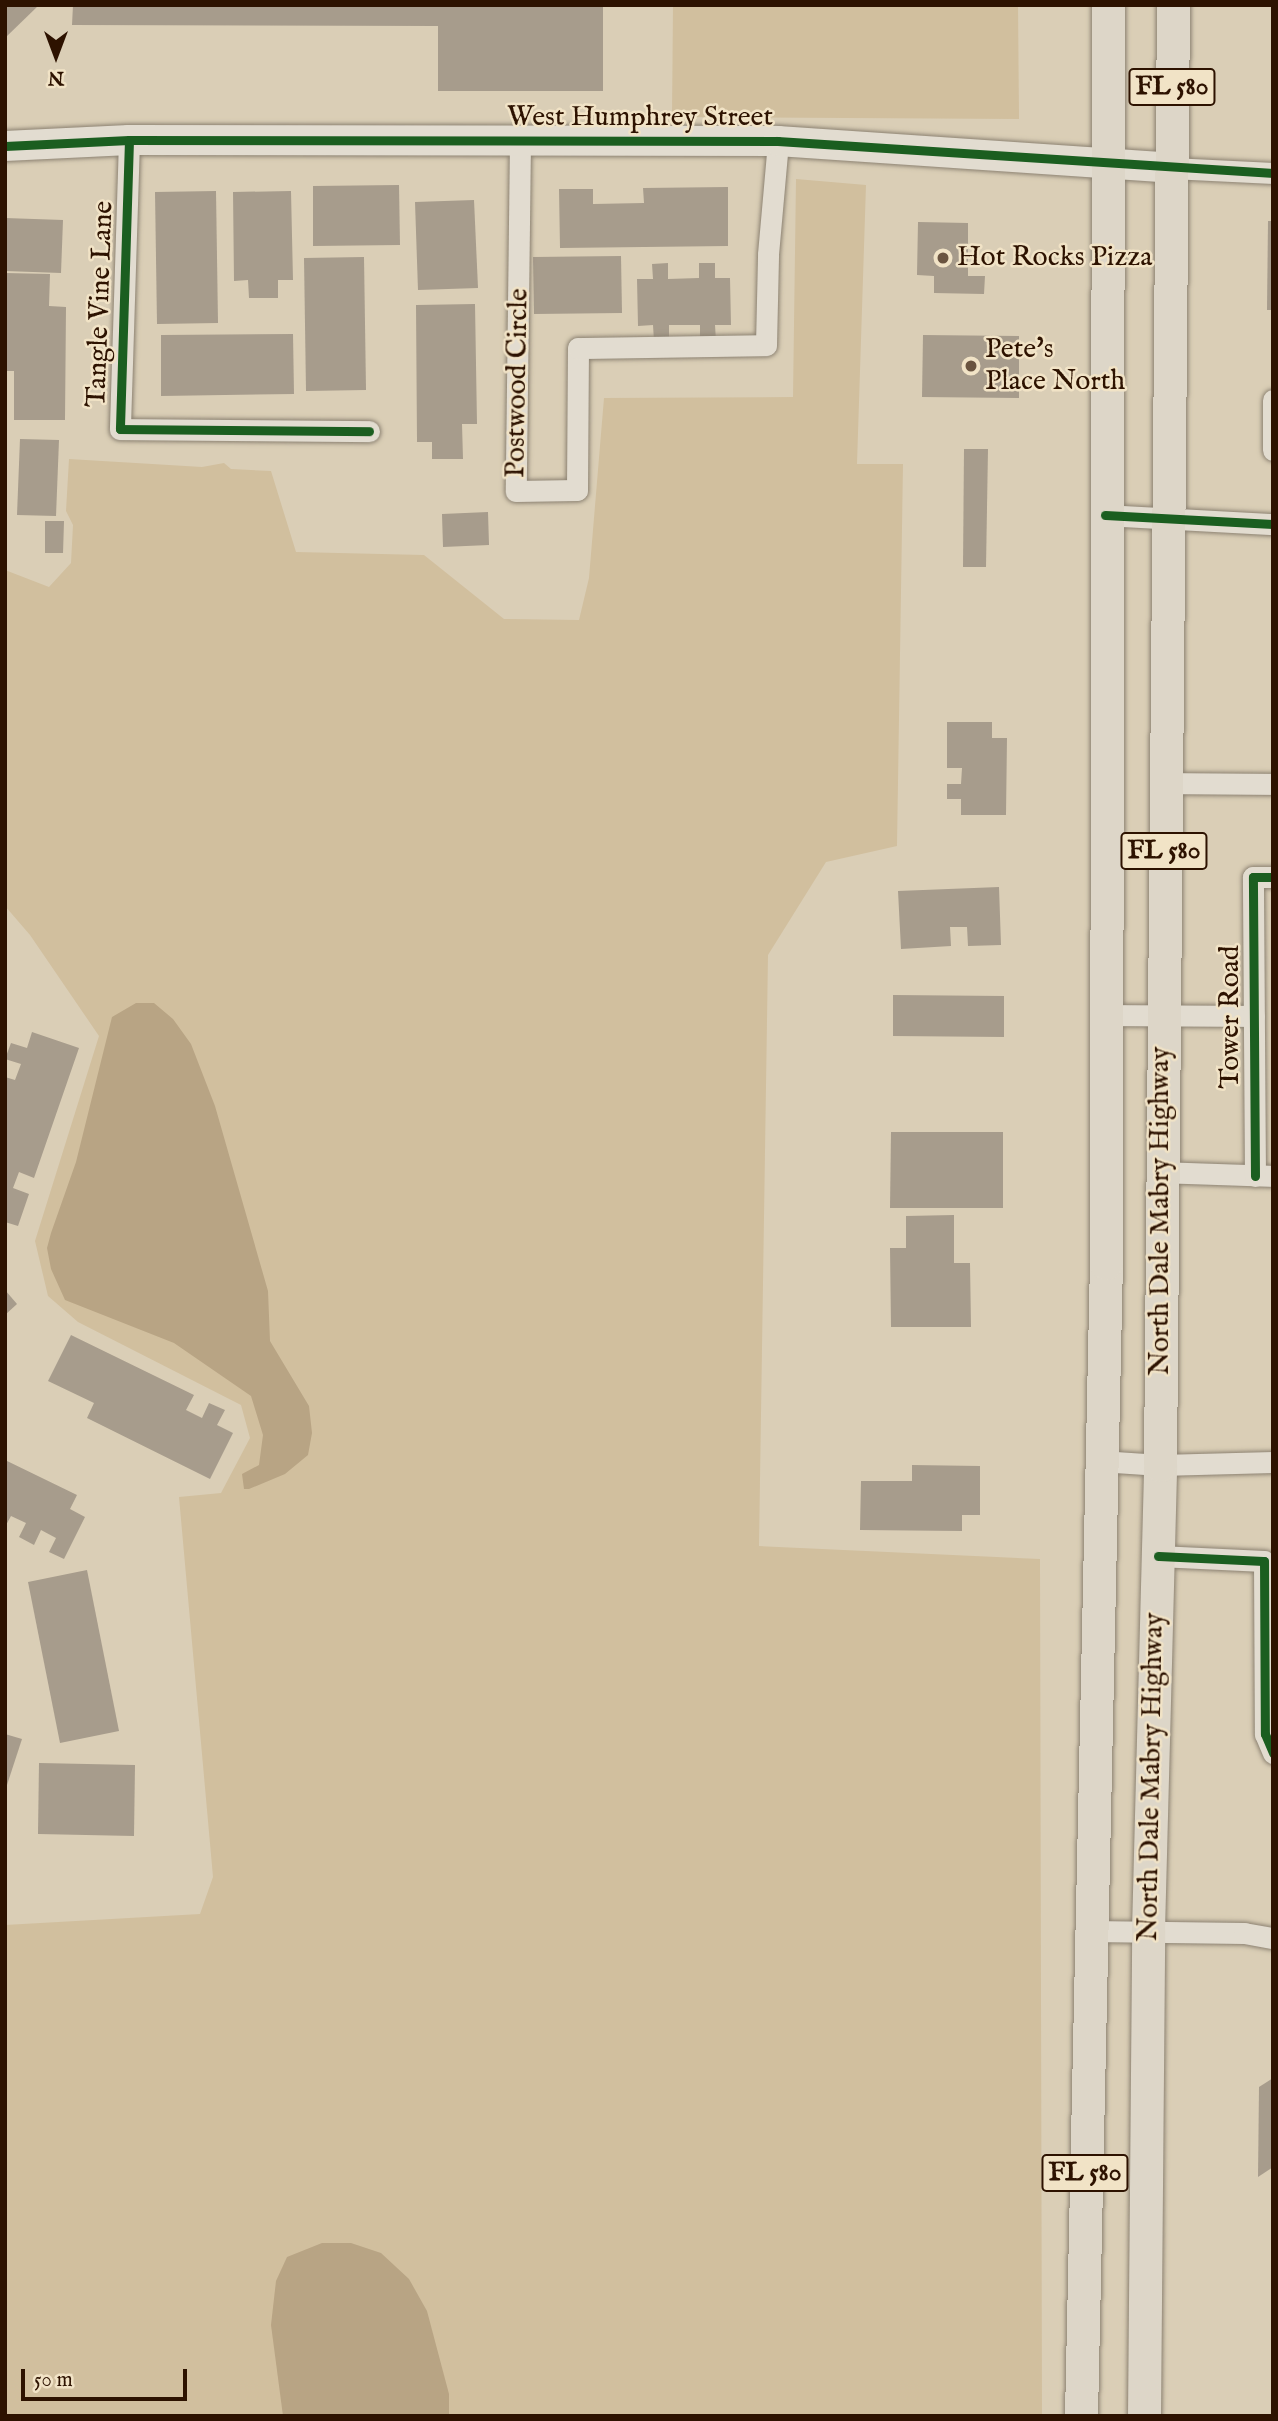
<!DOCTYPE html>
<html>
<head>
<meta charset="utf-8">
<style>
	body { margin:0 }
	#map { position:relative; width:1278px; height:2421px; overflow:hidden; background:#daceb6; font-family:"IM FELL English",serif }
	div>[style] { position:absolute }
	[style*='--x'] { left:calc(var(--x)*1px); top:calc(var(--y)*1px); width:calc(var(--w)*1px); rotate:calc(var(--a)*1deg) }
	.green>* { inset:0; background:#d1bf9e }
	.water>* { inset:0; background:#b8a484 }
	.building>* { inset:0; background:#a79c8c }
	.roads { filter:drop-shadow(0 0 2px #8c8272) drop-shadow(0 0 2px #8c8272) }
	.street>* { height:21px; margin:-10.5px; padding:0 10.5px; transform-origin:10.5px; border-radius:10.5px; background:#e2dcd0 }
	.secondary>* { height:30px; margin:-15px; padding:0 15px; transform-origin:15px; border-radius:15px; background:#e2dcd0 }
	.primary>* { height:33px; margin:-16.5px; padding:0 16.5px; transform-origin:16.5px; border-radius:16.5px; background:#ddd6c8 }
	.cycleway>* { height:9px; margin:-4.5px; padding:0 4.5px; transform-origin:4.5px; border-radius:4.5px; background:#1b5e20 }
	.dots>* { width:19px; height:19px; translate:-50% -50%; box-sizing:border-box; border:4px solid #f1e3c6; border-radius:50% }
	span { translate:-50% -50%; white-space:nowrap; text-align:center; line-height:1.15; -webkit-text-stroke:5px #f1e3c6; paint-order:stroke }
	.shield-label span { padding:2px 5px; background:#f1e3c6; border:2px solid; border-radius:5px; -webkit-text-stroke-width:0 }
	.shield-label { font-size:26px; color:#2d1200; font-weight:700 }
	.street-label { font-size:28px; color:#2d1200 }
	.poi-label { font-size:28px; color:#2d1200 }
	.left { translate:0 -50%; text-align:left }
	.frame { position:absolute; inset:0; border:7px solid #2d1200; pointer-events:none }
	.north { position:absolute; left:21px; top:21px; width:70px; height:70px; -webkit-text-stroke:5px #f1e3c6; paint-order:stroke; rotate:180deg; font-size:19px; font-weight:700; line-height:28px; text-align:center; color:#2d1200 }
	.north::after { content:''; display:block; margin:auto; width:24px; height:32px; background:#2d1200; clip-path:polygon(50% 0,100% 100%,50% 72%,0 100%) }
	.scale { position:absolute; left:21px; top:2369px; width:166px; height:32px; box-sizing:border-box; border:4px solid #2d1200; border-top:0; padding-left:9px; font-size:21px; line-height:24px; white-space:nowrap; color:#2d1200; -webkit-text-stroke:5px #f1e3c6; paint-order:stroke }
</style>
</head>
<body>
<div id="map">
	<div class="green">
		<i style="clip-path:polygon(673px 5px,1018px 5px,1019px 119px,672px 117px)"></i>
		<i style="clip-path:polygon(796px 179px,866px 185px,857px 464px,903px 464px,897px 846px,826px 862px,768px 955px,759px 1546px,1040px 1559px,1042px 2416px,5px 2416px,5px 1925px,200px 1914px,213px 1877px,179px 1497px,221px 1493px,250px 1438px,241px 1405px,78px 1322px,48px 1296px,35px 1241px,99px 1036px,30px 935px,5px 906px,5px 570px,49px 587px,71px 563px,73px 525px,66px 511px,69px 459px,202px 467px,224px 463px,231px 469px,271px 471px,296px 552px,424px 555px,504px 619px,579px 620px,589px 578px,604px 398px,793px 397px)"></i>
	</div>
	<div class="water">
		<i style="clip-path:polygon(136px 1003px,154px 1003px,173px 1019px,191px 1044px,215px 1106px,268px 1291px,270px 1341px,309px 1406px,312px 1433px,308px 1455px,285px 1474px,249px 1489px,244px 1489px,242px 1474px,259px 1465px,263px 1435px,251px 1396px,174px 1343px,65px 1300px,51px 1269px,47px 1248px,51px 1233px,76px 1162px,112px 1017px)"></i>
		<i style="clip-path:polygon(322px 2243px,351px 2243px,381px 2253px,409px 2279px,427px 2311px,449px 2394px,449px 2416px,283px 2416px,271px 2325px,276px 2281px,287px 2257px)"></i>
	</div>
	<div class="building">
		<i style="clip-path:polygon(5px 5px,39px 5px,5px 38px)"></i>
		<i style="clip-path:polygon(73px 5px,603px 5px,603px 91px,438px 91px,438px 26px,72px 25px)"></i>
		<i style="clip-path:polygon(399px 185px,400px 245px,313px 246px,313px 186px)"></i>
		<i style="clip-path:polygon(728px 187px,728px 246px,560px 248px,559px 189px,593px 189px,593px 204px,644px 203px,643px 188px)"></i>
		<i style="clip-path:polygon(216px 191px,218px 323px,157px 324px,155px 192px)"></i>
		<i style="clip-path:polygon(291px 191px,293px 280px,278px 280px,278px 298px,249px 298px,248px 280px,234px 281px,233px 192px)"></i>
		<i style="clip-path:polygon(474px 200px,478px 288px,418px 290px,415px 202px)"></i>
		<i style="clip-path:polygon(5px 218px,63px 220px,61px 273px,5px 271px)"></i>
		<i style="clip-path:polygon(1268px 221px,1273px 221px,1273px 310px,1267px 310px)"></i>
		<i style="clip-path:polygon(918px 222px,968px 223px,968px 276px,985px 276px,984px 294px,934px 293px,934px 276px,917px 275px)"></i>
		<i style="clip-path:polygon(621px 256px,622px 313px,534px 314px,533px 257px)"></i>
		<i style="clip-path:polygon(364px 257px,366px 390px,306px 391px,304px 258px)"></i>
		<i style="clip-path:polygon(668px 263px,668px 279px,699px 278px,699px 263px,715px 263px,715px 278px,730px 278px,731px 325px,715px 325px,716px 341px,700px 341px,700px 325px,669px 325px,669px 341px,654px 341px,653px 325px,638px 326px,637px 279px,653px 279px,652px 264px)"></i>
		<i style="clip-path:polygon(5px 273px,50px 274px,49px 306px,66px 307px,65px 420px,14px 420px,14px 371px,5px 371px)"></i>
		<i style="clip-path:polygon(475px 304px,477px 424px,462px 424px,463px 459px,432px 459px,432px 442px,417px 442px,416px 305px)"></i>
		<i style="clip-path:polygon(293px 334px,294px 394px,161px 396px,161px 335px)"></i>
		<i style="clip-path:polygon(923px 335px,1019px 336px,1019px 398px,922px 397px)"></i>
		<i style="clip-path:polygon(20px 439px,59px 440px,56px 516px,17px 515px)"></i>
		<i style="clip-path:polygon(964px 449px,988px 449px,986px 567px,963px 567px)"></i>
		<i style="clip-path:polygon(488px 512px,489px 545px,443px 547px,442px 514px)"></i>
		<i style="clip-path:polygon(45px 521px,64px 521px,63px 553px,45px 553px)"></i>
		<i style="clip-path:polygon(947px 722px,992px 722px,992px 738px,1007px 738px,1006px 815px,961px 815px,961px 799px,947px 799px,947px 784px,961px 784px,962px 768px,947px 768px)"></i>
		<i style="clip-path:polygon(999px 887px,1001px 945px,968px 946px,967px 927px,950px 927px,951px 946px,901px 949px,898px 891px)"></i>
		<i style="clip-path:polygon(893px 995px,1004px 996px,1004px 1037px,893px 1036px)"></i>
		<i style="clip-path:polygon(32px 1032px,79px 1048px,34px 1178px,19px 1172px,13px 1188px,29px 1194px,18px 1226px,5px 1222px,5px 1077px,15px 1080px,21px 1064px,5px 1059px,11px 1043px,27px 1048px)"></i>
		<i style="clip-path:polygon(891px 1132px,1003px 1132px,1003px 1208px,890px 1208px)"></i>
		<i style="clip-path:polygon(954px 1215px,954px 1263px,970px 1263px,971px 1327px,891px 1327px,890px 1248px,906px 1248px,906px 1216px)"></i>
		<i style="clip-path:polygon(5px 1290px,17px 1304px,5px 1315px)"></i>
		<i style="clip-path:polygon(71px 1335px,194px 1395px,186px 1410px,202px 1418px,209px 1403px,225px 1410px,217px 1425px,233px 1433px,210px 1479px,87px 1418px,94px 1403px,48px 1381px)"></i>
		<i style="clip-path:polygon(5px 1460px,77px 1495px,70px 1509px,85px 1517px,64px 1559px,49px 1552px,56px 1538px,41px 1530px,34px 1545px,19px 1537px,26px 1523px,11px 1516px,5px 1527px)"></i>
		<i style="clip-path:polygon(912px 1465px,980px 1466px,980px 1515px,962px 1515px,962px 1531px,860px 1530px,861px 1481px,912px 1481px)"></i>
		<i style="clip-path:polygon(87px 1570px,119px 1731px,60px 1743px,28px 1582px)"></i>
		<i style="clip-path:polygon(5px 1734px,22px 1739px,6px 1788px,5px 1788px)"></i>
		<i style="clip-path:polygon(39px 1763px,135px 1765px,134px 1836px,38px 1834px)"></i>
		<i style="clip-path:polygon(1273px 2078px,1273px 2167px,1258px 2177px,1259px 2087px)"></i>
	</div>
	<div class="roads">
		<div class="street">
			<i style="--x:129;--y:140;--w:289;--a:91.8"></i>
			<i style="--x:120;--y:429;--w:249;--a:0.5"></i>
			<i style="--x:520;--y:141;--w:350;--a:90.7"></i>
			<i style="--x:516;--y:491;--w:61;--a:-0.9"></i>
			<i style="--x:577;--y:490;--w:142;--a:-89.6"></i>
			<i style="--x:578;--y:348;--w:188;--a:-0.9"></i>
			<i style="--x:766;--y:345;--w:91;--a:-88.7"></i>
			<i style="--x:768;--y:254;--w:113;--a:-84.9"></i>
			<i style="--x:1171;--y:168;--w:102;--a:2.8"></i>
			<i style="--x:1273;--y:400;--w:50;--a:90"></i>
			<i style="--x:1105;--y:515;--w:168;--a:3.1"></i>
			<i style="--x:1164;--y:783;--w:109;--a:0.5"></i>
			<i style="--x:1106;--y:1015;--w:148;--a:0.4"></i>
			<i style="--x:1161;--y:1172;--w:112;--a:2"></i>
			<i style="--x:1255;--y:1176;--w:299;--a:-90.4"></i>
			<i style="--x:1253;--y:877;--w:20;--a:0"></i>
			<i style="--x:1100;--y:1461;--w:60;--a:3.8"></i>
			<i style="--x:1160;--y:1465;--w:113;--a:-1.5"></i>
			<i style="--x:1158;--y:1556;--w:106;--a:2.7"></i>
			<i style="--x:1264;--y:1561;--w:173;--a:89.7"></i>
			<i style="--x:1265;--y:1734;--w:21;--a:67"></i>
			<i style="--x:1090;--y:1931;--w:154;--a:0.7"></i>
			<i style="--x:1244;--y:1933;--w:29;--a:10"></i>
		</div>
		<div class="secondary">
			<i style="--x:5;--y:146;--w:124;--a:-2.8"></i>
			<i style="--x:129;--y:140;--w:649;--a:0.09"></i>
			<i style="--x:778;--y:141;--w:394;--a:3.9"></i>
		</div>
		<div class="primary">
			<i style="--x:1081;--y:2416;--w:1153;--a:-88.76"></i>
			<i style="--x:1106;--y:1263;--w:1258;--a:-89.91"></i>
			<i style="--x:1144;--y:2416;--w:486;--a:-89.5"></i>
			<i style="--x:1148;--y:1930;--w:465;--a:-88.5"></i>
			<i style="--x:1160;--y:1465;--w:1460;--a:-89.49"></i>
		</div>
	</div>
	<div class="cycleway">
		<i style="--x:129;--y:140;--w:289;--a:91.8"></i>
		<i style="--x:120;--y:429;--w:249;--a:0.5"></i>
		<i style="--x:5;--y:146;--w:124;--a:-2.8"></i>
		<i style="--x:129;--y:140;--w:649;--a:0.09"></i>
		<i style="--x:778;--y:141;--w:496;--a:3.7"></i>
		<i style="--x:1105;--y:515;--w:168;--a:3.1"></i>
		<i style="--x:1255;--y:1176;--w:299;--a:-90.4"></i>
		<i style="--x:1253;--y:877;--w:20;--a:0"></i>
		<i style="--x:1158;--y:1556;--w:106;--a:2.7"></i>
		<i style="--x:1264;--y:1561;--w:173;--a:89.7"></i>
		<i style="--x:1265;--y:1734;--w:21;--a:67"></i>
	</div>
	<div class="dots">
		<i style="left:943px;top:258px;background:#6a5440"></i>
		<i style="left:971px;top:366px;background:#6a5440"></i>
	</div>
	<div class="shield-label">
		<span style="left:1172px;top:87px">FL 580</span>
		<span style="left:1164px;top:851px">FL 580</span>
		<span style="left:1085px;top:2173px">FL 580</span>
	</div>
	<div class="street-label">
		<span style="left:640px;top:118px">West Humphrey Street</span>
		<span style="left:101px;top:304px;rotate:-88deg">Tangle Vine Lane</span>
		<span style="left:518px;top:383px;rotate:-89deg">Postwood Circle</span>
		<span style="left:1231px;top:1017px;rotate:-90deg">Tower Road</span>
		<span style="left:1161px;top:1211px;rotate:-90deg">North Dale Mabry Highway</span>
		<span style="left:1152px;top:1777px;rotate:-89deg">North Dale Mabry Highway</span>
	</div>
	<div class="poi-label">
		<span class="left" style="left:957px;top:258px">Hot Rocks Pizza</span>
		<span class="left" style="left:985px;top:366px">Pete's<br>Place North</span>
	</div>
	<div class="frame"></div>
	<div class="north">N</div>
	<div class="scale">50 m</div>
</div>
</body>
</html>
